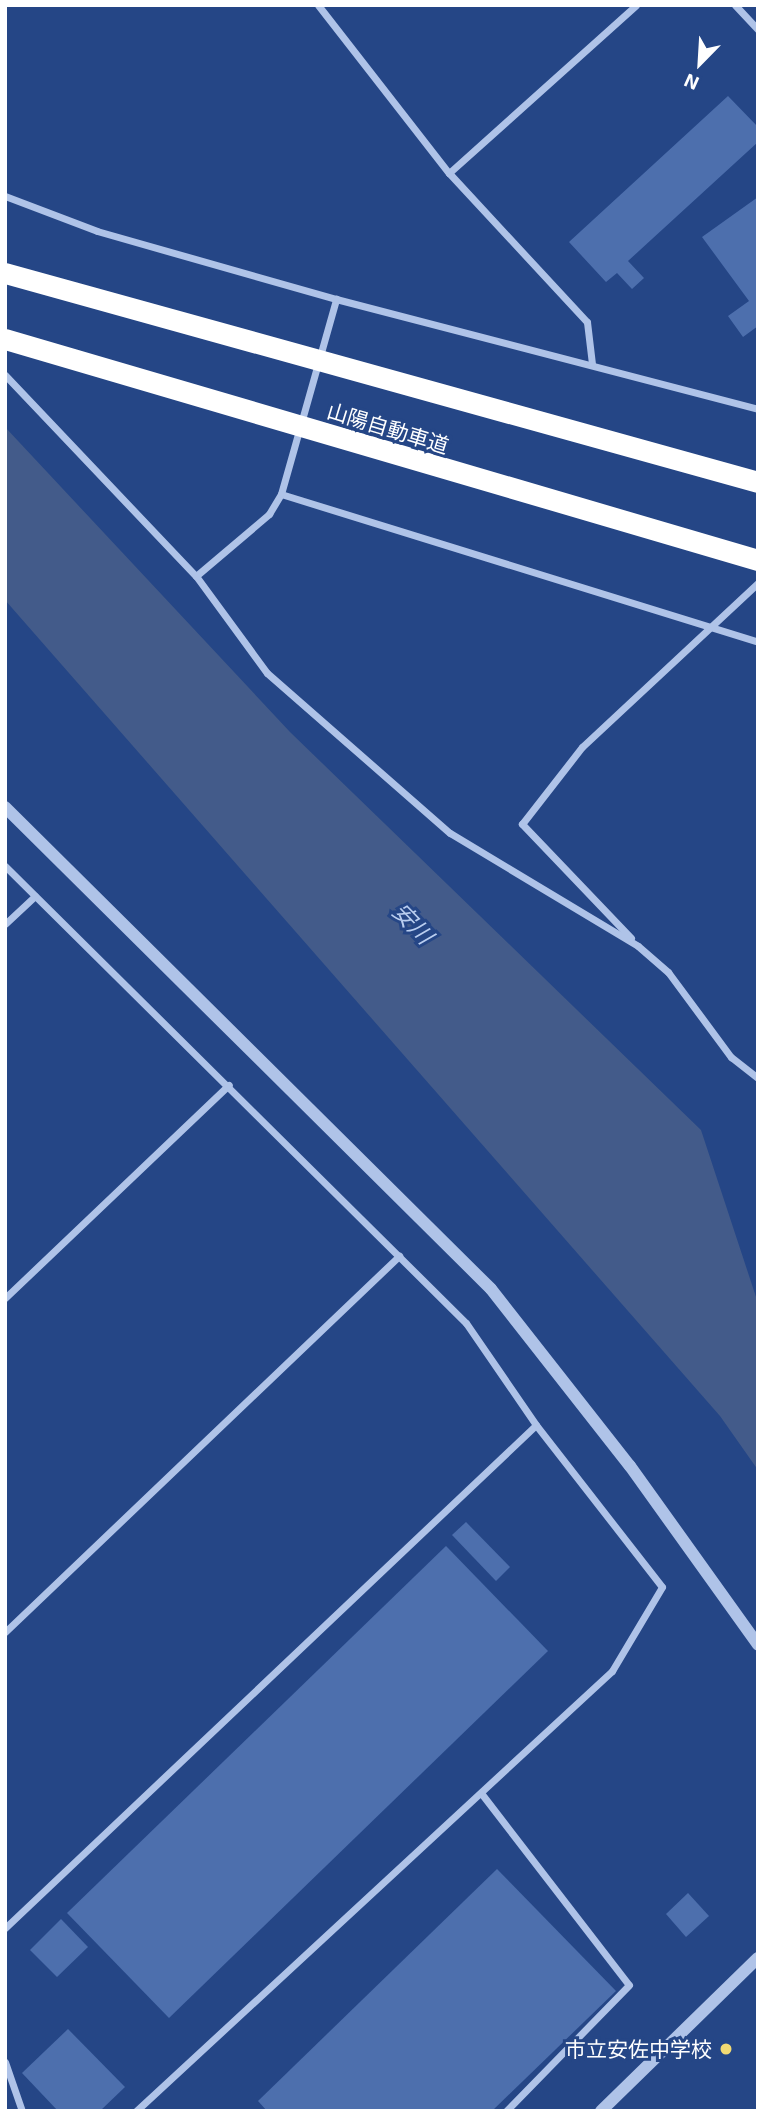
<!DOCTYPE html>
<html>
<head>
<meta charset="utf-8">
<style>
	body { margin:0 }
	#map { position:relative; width:763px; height:2116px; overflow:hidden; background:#254686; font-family:"Exo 2","Noto Sans JP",sans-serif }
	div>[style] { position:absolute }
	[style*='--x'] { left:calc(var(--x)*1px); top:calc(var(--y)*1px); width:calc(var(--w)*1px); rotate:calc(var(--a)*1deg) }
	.water>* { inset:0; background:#435b8a }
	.building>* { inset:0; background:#4d6fad }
	.minor>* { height:7px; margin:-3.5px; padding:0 3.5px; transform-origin:3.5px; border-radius:3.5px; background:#afc3e8 }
	.tertiary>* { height:12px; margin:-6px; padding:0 6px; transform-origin:6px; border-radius:6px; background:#afc3e8 }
	.motorway-bridge>* { height:21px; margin:-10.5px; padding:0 10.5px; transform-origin:10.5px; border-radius:10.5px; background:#fff }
	.dots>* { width:19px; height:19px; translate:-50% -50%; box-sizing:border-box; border:4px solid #254686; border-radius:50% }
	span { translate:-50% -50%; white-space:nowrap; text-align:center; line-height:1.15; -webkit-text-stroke:6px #254686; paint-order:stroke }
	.street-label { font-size:21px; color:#fff }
	.poi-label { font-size:21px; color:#fff }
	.right { translate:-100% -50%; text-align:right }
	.water-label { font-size:23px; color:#bacef0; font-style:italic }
	.frame { position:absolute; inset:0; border:7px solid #fff; pointer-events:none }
	.north { position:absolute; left:665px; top:28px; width:70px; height:70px; -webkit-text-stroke:5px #254686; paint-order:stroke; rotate:204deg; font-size:19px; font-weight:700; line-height:28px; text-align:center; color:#fff }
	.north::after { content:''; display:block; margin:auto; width:24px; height:32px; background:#fff; clip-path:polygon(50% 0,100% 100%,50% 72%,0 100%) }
</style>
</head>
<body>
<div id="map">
	<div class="water">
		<i style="clip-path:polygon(5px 427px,290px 732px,701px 1130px,758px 1303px,758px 1470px,720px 1416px,5px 600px)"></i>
	</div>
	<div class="building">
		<i style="clip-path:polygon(728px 96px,758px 127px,758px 142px,628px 261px,644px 278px,632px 289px,617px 273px,606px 282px,569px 242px)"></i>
		<i style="clip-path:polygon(758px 197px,758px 326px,743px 337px,728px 316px,749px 301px,702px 237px)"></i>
		<i style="clip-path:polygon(466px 1522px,510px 1567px,496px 1581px,452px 1535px)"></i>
		<i style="clip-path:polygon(446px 1546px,548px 1651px,169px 2018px,67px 1913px)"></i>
		<i style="clip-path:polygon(497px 1869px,616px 1991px,492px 2111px,267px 2111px,258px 2101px)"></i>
		<i style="clip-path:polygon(688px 1893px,709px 1916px,686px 1937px,666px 1914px)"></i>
		<i style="clip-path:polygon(61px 1919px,88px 1947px,57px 1977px,30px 1950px)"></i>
		<i style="clip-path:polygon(68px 2029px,125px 2087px,100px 2111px,58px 2111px,22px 2073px)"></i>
	</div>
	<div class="minor">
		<i style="--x:318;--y:5;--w:213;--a:52.1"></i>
		<i style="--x:449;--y:173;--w:203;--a:47.2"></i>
		<i style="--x:587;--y:322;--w:42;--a:83.2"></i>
		<i style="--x:735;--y:5;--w:34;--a:47"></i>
		<i style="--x:449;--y:173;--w:251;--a:-41.9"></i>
		<i style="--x:5;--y:196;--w:98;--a:20.8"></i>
		<i style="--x:97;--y:231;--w:248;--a:15.9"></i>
		<i style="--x:336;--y:299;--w:436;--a:14.6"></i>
		<i style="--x:5;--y:375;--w:277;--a:46.5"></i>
		<i style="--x:196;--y:576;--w:120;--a:53.8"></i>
		<i style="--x:267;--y:673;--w:243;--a:41.2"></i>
		<i style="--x:450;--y:833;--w:219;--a:31"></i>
		<i style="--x:638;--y:946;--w:40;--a:41"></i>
		<i style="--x:668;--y:972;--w:106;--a:53.5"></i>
		<i style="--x:731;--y:1057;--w:34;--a:38"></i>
		<i style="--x:281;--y:494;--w:499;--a:17.2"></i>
		<i style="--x:196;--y:576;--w:96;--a:-40.3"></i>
		<i style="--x:269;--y:514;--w:23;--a:-59"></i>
		<i style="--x:281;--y:494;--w:203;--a:-74.2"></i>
		<i style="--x:5;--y:866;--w:649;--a:44.75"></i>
		<i style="--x:466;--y:1323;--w:124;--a:55.5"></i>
		<i style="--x:536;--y:1425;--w:205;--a:52.1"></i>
		<i style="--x:662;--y:1587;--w:98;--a:120.8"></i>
		<i style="--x:612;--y:1671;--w:648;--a:137.25"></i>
		<i style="--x:5;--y:924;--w:41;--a:-43"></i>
		<i style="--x:631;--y:938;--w:158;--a:-133.7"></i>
		<i style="--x:522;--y:824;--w:98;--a:-52.1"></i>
		<i style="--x:582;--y:747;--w:241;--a:-43"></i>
		<i style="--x:5;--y:1298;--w:309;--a:-43.6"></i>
		<i style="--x:5;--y:1632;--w:545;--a:-43.66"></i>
		<i style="--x:481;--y:1793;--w:242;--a:52.4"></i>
		<i style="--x:629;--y:1985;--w:176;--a:134.3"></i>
		<i style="--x:5;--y:1928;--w:731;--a:-43.45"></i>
		<i style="--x:5;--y:2062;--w:52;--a:70.9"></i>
	</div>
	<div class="tertiary">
		<i style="--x:5;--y:807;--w:684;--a:44.76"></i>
		<i style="--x:491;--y:1289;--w:225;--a:51.9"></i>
		<i style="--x:630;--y:1466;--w:220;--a:54.4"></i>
		<i style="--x:601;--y:2111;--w:219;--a:-44.3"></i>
	</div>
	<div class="motorway-bridge">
		<i style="--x:5;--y:273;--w:781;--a:15.51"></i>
		<i style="--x:5;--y:339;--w:785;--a:16.36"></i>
	</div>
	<div class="dots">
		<i style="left:726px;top:2049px;background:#f2da73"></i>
	</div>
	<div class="street-label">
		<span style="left:388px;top:428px;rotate:17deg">山陽自動車道</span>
	</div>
	<div class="poi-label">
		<span class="right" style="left:712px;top:2049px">市立安佐中学校</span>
	</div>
	<div class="water-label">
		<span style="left:413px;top:923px;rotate:46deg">安川</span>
	</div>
	<div class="frame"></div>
	<div class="north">N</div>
</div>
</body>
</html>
